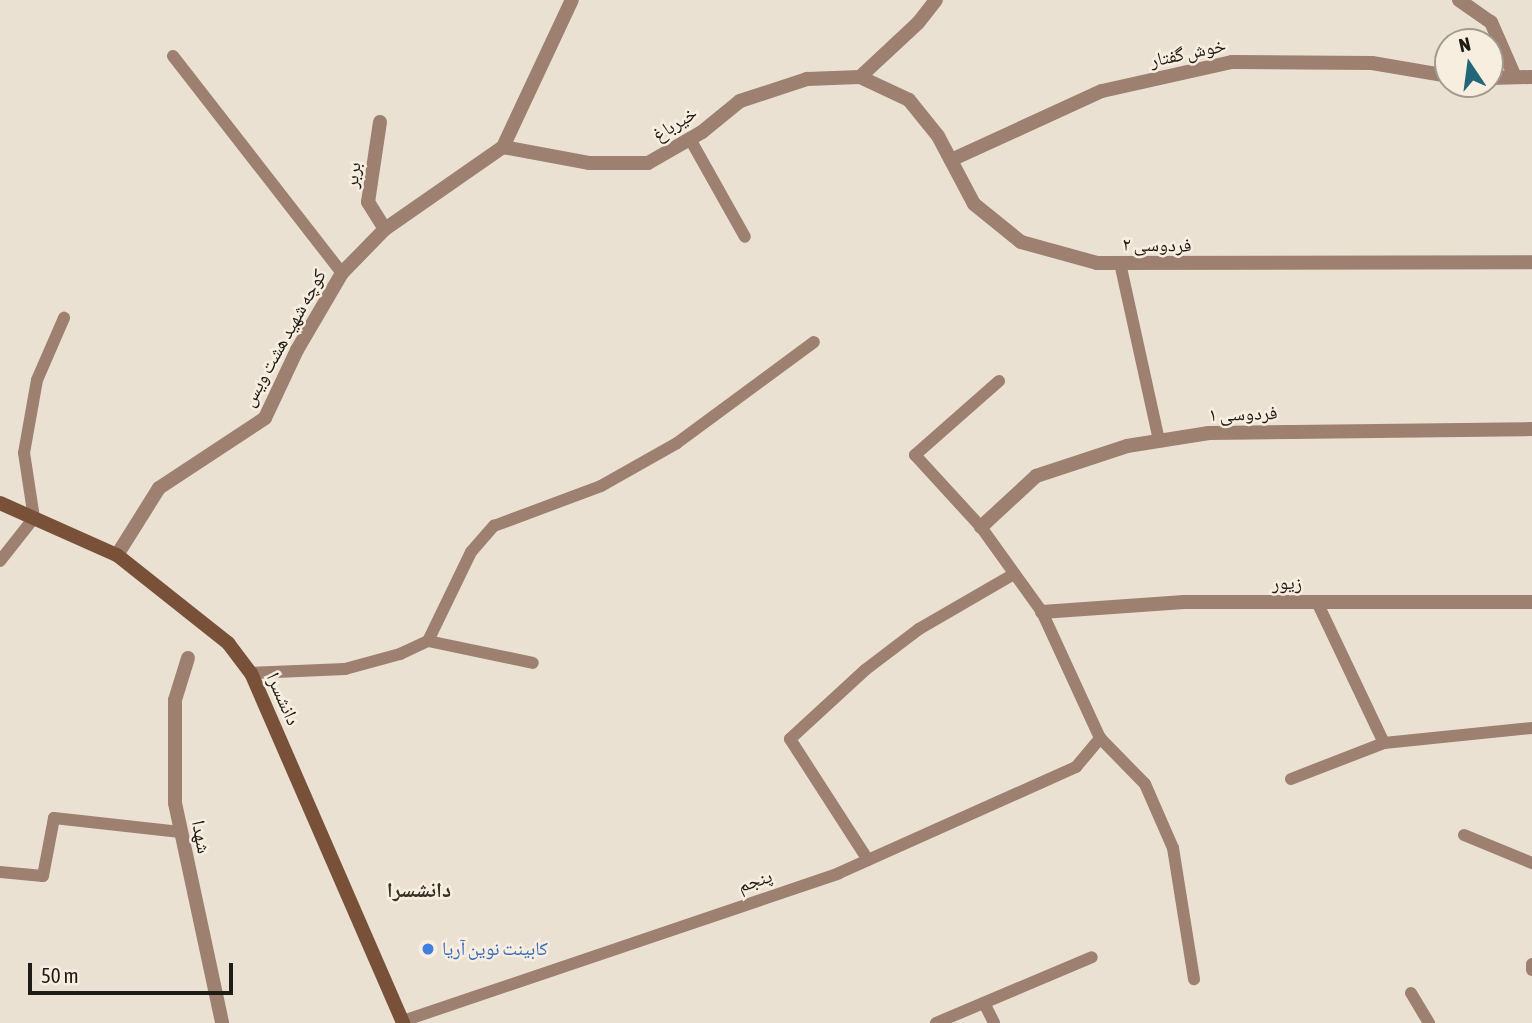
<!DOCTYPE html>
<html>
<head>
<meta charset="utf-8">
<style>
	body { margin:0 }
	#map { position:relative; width:1532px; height:1023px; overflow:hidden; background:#eae1d3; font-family:"Asap Condensed","Noto Naskh Arabic",sans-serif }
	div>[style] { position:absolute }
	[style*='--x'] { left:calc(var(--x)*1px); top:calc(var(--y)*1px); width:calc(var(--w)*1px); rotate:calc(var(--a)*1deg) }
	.lane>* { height:12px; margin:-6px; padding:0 6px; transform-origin:6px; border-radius:6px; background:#9d806f }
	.street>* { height:14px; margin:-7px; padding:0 7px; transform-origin:7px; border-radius:7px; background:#9d806f }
	.secondary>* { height:14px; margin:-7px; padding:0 7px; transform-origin:7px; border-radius:7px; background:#795139 }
	.dots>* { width:19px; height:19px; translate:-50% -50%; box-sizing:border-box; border:4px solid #f8eee0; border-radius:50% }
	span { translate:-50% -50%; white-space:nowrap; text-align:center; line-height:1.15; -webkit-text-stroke:5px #f8eee0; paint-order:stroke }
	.street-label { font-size:19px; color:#1f1b16 }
	.shop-label { font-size:19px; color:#366cbe }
	.left { translate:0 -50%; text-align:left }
	.neighbourhood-label { font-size:21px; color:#362f24; font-weight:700 }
	.north { position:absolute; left:1434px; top:28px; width:70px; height:70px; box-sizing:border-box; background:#f8eee0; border:2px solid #a19a8f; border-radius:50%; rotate:347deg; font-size:19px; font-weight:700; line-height:28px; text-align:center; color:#1f1b16 }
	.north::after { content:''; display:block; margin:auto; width:24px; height:32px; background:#216777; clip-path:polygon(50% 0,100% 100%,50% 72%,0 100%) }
	.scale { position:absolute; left:28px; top:963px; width:205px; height:32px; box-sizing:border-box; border:4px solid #1f1b16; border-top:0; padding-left:9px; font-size:21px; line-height:24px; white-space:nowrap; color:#1f1b16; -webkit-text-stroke:5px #f8eee0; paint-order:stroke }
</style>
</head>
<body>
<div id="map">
	<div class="lane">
		<i style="--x:173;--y:56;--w:275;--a:52.1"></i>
		<i style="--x:690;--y:139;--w:112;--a:60.7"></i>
		<i style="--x:1120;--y:263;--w:182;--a:77.6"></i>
		<i style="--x:999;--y:381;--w:112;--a:138.6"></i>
		<i style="--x:915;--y:455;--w:98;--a:47.5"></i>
		<i style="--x:981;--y:527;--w:105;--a:54.3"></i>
		<i style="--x:1042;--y:612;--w:139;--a:65.3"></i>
		<i style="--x:1100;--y:738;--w:64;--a:45.6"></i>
		<i style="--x:1145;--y:784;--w:70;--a:66.4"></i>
		<i style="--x:1173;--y:848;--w:133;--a:80.9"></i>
		<i style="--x:0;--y:561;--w:55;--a:-51.7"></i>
		<i style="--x:34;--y:518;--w:66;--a:-98.7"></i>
		<i style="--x:24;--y:453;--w:74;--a:-79.9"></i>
		<i style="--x:37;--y:380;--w:68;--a:-66.5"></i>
		<i style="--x:1317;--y:602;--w:156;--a:64.6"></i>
		<i style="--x:428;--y:641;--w:107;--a:11.8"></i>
		<i style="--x:251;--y:673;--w:94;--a:-2.4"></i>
		<i style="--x:345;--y:669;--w:57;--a:-15.3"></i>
		<i style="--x:400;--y:654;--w:31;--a:-25"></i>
		<i style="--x:428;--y:641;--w:99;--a:-64.2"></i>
		<i style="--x:471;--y:552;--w:35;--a:-49"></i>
		<i style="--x:494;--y:526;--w:114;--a:-20.5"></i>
		<i style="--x:601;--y:486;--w:87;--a:-29.5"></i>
		<i style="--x:677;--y:443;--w:170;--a:-36.4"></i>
		<i style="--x:1291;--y:779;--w:100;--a:-21.2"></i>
		<i style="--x:1384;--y:743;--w:149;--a:-5.8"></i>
		<i style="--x:1464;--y:835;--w:74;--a:22.4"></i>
		<i style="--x:868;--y:860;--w:144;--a:-122.8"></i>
		<i style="--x:790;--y:739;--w:102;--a:-42.6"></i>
		<i style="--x:865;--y:670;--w:68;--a:-37.2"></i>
		<i style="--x:919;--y:629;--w:110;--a:-30.1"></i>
		<i style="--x:0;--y:872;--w:43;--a:5.3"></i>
		<i style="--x:43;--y:876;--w:59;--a:-79.3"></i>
		<i style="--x:54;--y:818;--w:127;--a:6.3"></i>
		<i style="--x:1532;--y:964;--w:6;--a:90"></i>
		<i style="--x:1411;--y:993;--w:35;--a:59"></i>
		<i style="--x:984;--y:1003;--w:22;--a:63"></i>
		<i style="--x:403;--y:1021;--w:460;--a:-18.7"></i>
		<i style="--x:839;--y:873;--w:260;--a:-24.1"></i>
		<i style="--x:1076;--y:767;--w:38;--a:-50"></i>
		<i style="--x:936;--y:1023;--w:169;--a:-22.9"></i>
	</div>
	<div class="street">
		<i style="--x:1459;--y:0;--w:39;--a:35"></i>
		<i style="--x:1491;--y:22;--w:60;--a:66.4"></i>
		<i style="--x:860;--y:77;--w:79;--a:-43"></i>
		<i style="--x:918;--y:23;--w:29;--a:-52"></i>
		<i style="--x:1490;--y:78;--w:42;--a:-1.4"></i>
		<i style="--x:380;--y:122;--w:81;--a:98.5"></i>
		<i style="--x:368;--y:202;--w:32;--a:58"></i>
		<i style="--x:503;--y:147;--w:87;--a:10.5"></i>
		<i style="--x:589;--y:163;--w:59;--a:0"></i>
		<i style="--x:648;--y:163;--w:62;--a:-29.9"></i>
		<i style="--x:702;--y:132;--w:49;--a:-39.2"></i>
		<i style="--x:740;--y:101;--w:71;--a:-18.2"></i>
		<i style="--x:807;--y:79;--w:53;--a:-2.2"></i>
		<i style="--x:860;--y:77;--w:54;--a:25.1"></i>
		<i style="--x:909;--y:100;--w:46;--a:51.1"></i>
		<i style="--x:938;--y:136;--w:77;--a:62.1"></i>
		<i style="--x:974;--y:204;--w:60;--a:39"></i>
		<i style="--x:1021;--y:242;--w:79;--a:15.4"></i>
		<i style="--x:1097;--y:263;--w:435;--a:-0.1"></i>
		<i style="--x:951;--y:160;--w:166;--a:-24.6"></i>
		<i style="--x:1102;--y:91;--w:133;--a:-12.6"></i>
		<i style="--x:1232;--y:62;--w:140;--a:0.4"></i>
		<i style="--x:1372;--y:63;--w:77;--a:9.7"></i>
		<i style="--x:981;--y:527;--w:75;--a:-42.8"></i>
		<i style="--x:1036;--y:476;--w:96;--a:-18.2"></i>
		<i style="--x:1127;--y:446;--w:83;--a:-9"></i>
		<i style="--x:1209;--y:433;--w:323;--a:-0.7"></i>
		<i style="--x:117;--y:555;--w:79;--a:-57.9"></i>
		<i style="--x:159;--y:488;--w:127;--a:-33.4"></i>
		<i style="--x:265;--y:418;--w:75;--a:-64.8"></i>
		<i style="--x:297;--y:350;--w:89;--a:-59.7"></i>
		<i style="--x:342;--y:273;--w:62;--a:-45.7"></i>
		<i style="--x:385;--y:229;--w:144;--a:-34.8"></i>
		<i style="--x:503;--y:147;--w:162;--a:-64.9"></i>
		<i style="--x:1042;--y:612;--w:142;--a:-4"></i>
		<i style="--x:1184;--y:602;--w:348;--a:0"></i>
		<i style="--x:188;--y:658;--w:44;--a:107.2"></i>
		<i style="--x:175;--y:700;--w:103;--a:90"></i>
		<i style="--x:175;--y:803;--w:225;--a:77.9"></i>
	</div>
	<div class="secondary">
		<i style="--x:0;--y:503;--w:128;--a:24"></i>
		<i style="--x:117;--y:555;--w:142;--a:38.4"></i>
		<i style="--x:228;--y:643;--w:38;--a:53"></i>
		<i style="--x:251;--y:673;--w:382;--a:66.5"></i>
	</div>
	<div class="dots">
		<i style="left:428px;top:949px;background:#3f7fe0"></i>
	</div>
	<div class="street-label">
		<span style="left:1188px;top:53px;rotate:-12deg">خوش گفتار</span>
		<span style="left:675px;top:124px;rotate:-32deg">خیرباغ</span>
		<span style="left:353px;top:175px;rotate:-82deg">بربر</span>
		<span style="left:1157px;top:245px;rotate:1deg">فردوسی ۲</span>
		<span style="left:284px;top:338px;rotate:-61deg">کوچه شهید هشت ویس</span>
		<span style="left:1243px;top:414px;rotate:-2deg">فردوسی ۱</span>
		<span style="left:1287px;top:583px">زیور</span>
		<span style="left:283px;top:699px;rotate:66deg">دانشسرا</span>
		<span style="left:201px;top:837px;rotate:79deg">شهدا</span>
		<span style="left:755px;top:881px;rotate:-19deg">پنجم</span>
	</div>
	<div class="shop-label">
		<span class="left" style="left:442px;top:949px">کابینت نوین آریا</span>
	</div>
	<div class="neighbourhood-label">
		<span style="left:419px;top:889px">دانشسرا</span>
	</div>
	<div class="north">N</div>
	<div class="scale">50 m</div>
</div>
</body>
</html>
